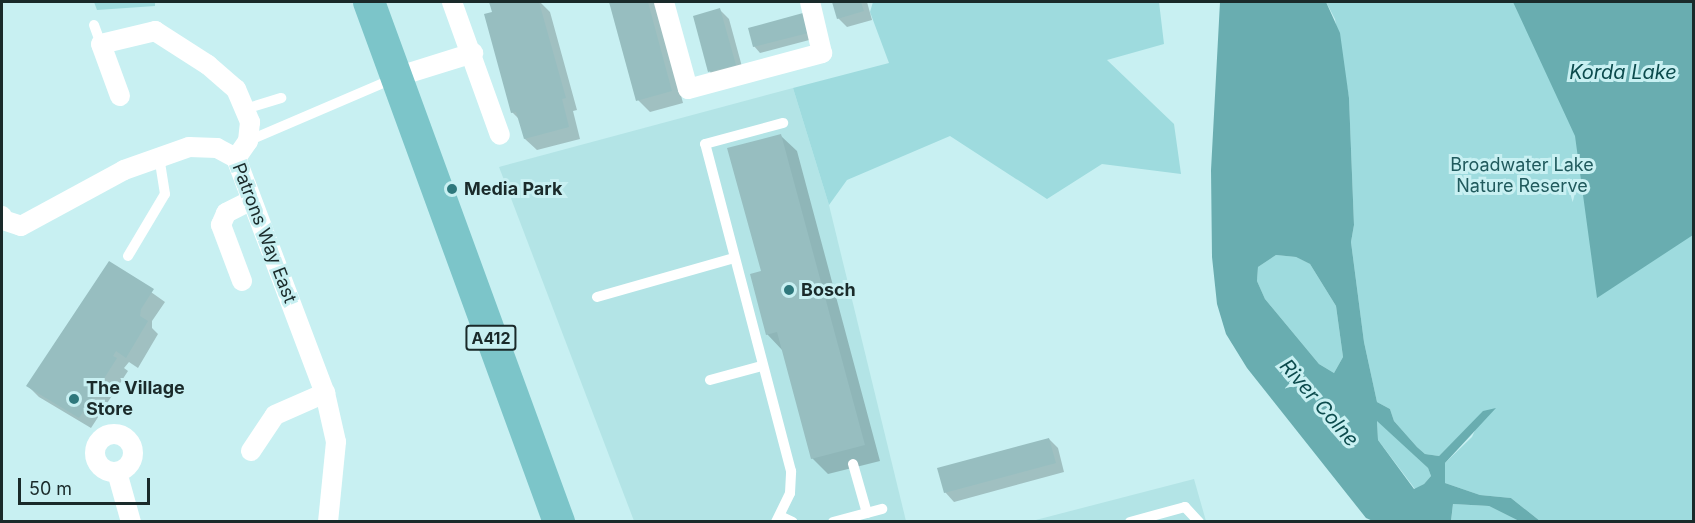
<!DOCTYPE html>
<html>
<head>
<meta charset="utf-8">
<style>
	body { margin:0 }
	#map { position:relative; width:1695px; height:523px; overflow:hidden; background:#c8f0f2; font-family:Inter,sans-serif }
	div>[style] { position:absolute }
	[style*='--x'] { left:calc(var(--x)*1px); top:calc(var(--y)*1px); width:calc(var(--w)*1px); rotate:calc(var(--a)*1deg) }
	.built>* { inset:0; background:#b3e4e6 }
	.green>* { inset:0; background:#9edbde }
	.water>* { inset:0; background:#69adb0 }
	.shadow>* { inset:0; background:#0003 }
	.building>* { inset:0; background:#97bec0 }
	.lane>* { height:10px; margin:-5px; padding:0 5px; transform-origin:5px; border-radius:5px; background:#fff }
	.street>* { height:20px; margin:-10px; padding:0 10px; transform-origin:10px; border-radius:10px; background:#fff }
	.street>.ring { margin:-10px; padding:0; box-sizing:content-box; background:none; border:20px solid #fff; border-radius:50% }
	.primary>* { height:32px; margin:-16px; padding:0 16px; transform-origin:16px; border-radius:16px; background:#7cc5c9 }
	.dots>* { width:16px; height:16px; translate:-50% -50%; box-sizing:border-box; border:3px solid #c8f0f2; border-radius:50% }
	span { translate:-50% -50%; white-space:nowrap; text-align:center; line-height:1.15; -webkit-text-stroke:6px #c8f0f2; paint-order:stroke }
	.shield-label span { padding:2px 4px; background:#c8f0f2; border:2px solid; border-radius:4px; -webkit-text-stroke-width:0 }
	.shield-label { font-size:16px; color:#1a2a2a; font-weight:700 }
	.park-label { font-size:18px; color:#205a5d }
	.poi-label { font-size:18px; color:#1a2a2a; font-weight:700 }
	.left { translate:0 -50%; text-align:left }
	.street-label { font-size:18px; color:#1a2a2a }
	.water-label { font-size:20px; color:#0c4b4d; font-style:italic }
	.frame { position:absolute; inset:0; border:3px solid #1a2a2a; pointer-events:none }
	.scale { position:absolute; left:18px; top:478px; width:132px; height:27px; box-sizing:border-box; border:3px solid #1a2a2a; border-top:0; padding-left:8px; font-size:18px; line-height:21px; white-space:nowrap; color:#1a2a2a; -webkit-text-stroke:4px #c8f0f2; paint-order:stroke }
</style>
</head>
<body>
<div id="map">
	<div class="built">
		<i style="clip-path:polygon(793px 88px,829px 205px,906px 521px,634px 521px,499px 167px)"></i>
		<i style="clip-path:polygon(1194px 479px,1206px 521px,1028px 522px)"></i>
	</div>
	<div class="green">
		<i style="clip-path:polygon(94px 2px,155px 2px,155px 6px,97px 10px)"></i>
		<i style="clip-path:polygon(873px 2px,1159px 2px,1164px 44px,1107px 60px,1174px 124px,1181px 174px,1102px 164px,1047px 199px,950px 136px,847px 180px,829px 205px,793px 88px,889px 63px,870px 12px)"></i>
		<i style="clip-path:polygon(1326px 2px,1693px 2px,1693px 521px,1540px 521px,1511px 498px,1480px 495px,1445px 483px,1445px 463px,1472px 437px,1483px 412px,1439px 456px,1425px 454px,1417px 447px,1394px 421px,1390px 409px,1377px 402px,1364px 342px,1351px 242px,1354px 225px,1349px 98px,1335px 19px)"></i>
		<i style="clip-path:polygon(1276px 255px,1296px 257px,1310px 264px,1336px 306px,1343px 357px,1334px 373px,1319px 364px,1265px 299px,1257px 281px,1258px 267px)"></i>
		<i style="clip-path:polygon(1377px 420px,1428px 468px,1431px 476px,1424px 484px,1415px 489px,1378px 440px)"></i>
		<i style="clip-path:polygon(1453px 504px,1489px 506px,1519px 521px,1451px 522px)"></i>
	</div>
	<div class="water">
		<i style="clip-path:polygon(evenodd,1220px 2px,1326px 2px,1340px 33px,1349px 98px,1354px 225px,1351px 242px,1364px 342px,1377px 402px,1390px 409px,1394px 421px,1417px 447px,1425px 454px,1439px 456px,1483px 411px,1496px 408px,1445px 463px,1445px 483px,1480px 495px,1511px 498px,1540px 521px,1519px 521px,1489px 506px,1453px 504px,1451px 521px,1375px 522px,1366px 518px,1247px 368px,1226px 334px,1217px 304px,1212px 257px,1211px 170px,1220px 2px,1276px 255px,1296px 257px,1310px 264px,1336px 306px,1343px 357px,1334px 373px,1319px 364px,1265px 299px,1257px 281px,1258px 267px,1276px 255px,1220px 2px,1377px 421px,1428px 468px,1431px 476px,1424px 484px,1414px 489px,1378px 440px,1377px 421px)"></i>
		<i style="clip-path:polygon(1513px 2px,1693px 2px,1693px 235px,1597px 298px,1575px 136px)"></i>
	</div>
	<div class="shadow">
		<i style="clip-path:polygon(491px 2px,540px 2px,550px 12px,577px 110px,573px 111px,580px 139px,537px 150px,525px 139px,519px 119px,512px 112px)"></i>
		<i style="clip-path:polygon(611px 2px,656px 2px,683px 103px,650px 112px,638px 100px)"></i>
		<i style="clip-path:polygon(833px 2px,867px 2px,872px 20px,847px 27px,838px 18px)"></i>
		<i style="clip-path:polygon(720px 10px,729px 19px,744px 74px,719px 81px,710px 72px)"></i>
		<i style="clip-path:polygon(803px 15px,813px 39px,760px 53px,754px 46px)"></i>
		<i style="clip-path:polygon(781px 136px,797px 151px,880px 461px,828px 474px,812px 458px,783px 351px,767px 334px,763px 272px)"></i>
		<i style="clip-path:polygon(110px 263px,165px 302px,152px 321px,152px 328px,158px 334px,138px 368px,129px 362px,124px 368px,128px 371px,91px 428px,39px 397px,28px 386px)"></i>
		<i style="clip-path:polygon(1049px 439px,1058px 448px,1064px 472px,954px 502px,945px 492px)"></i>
	</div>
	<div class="building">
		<i style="clip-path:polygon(489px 2px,539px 2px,566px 98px,562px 99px,569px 127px,524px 139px,516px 112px,511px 113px,484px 14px,492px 12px)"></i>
		<i style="clip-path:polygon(609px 2px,648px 2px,672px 91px,636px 101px)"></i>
		<i style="clip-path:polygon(832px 2px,861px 2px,864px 11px,837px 19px)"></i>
		<i style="clip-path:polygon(720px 8px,736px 65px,708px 72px,693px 16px)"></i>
		<i style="clip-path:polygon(803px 13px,808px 33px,753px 47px,748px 28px)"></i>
		<i style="clip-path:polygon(781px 134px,865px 445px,811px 459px,777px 332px,766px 335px,750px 274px,761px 271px,727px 148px)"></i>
		<i style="clip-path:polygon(109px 261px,154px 289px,141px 309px,140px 316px,148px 321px,126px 358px,116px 351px,113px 356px,117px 358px,79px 418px,26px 386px)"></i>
		<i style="clip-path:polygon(1049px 438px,1056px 463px,944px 493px,937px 468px)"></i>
	</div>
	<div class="lane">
		<i style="--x:94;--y:25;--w:20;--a:70"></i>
		<i style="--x:245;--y:109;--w:38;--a:-17"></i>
		<i style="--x:248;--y:141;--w:158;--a:-23.2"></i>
		<i style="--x:128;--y:256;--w:72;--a:-59.2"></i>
		<i style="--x:165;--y:194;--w:36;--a:-99"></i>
		<i style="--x:597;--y:297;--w:142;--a:-15.9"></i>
		<i style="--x:710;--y:380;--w:54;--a:-15.1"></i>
		<i style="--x:853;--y:464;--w:51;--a:74.1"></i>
		<i style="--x:780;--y:516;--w:14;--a:25"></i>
		<i style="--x:776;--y:522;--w:32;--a:-64"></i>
		<i style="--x:790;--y:493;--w:22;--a:-87"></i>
		<i style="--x:791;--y:471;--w:338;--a:-104.7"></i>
		<i style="--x:705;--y:144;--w:81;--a:-15.1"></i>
		<i style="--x:833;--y:522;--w:51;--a:-14.9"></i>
		<i style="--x:1130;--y:522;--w:57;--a:-15.3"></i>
		<i style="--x:1185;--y:507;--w:21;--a:47"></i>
	</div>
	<div class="street">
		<i style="--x:452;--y:2;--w:141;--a:70.2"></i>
		<i style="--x:664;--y:2;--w:90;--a:74.6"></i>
		<i style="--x:688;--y:89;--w:139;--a:-15"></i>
		<i style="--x:822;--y:53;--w:52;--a:-103.2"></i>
		<i style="--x:396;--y:77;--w:81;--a:-17.3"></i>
		<i style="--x:120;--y:96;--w:55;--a:-110.1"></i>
		<i style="--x:101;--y:44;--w:56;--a:-13.5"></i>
		<i style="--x:155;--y:31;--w:63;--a:32.7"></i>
		<i style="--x:208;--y:65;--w:37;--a:41"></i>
		<i style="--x:236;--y:89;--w:36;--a:67"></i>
		<i style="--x:250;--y:122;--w:19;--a:96"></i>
		<i style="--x:248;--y:141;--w:21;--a:125"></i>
		<i style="--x:2;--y:216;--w:4;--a:76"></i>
		<i style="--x:3;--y:220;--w:19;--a:18"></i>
		<i style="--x:21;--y:226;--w:117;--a:-28.5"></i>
		<i style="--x:124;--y:170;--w:69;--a:-19.5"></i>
		<i style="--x:189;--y:147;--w:28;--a:2"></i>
		<i style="--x:217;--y:148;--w:21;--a:28"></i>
		<i style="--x:236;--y:158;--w:251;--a:69.3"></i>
		<i style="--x:325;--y:393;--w:50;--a:77.3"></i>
		<i style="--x:336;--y:442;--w:80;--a:95.7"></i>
		<i style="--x:242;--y:281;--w:60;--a:-110.6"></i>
		<i style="--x:221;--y:225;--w:13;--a:-67"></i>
		<i style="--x:226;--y:213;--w:28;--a:-27"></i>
		<i class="ring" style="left:95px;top:434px;width:18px;height:18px"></i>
		<i style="--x:251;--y:451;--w:43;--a:-56.3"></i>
		<i style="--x:275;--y:415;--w:55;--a:-23.7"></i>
		<i style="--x:117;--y:472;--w:52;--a:74.4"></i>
	</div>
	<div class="primary">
		<i style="--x:369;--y:2;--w:554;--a:69.93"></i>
	</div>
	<div class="dots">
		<i style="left:452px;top:189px;background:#2e787c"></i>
		<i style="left:789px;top:290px;background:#2e787c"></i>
		<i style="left:74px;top:399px;background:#2e787c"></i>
	</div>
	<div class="shield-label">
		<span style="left:491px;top:338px">A412</span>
	</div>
	<div class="park-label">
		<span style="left:1522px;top:176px">Broadwater Lake<br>Nature Reserve</span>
	</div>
	<div class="poi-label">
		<span class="left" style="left:464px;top:189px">Media Park</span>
		<span class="left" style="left:801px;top:290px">Bosch</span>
		<span class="left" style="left:86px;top:399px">The Village<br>Store</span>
	</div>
	<div class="street-label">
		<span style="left:264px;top:233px;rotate:69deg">Patrons Way East</span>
	</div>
	<div class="water-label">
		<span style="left:1623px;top:72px">Korda Lake</span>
		<span style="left:1319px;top:403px;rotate:49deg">River Colne</span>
	</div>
	<div class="frame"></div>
	<div class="scale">50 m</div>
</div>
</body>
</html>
